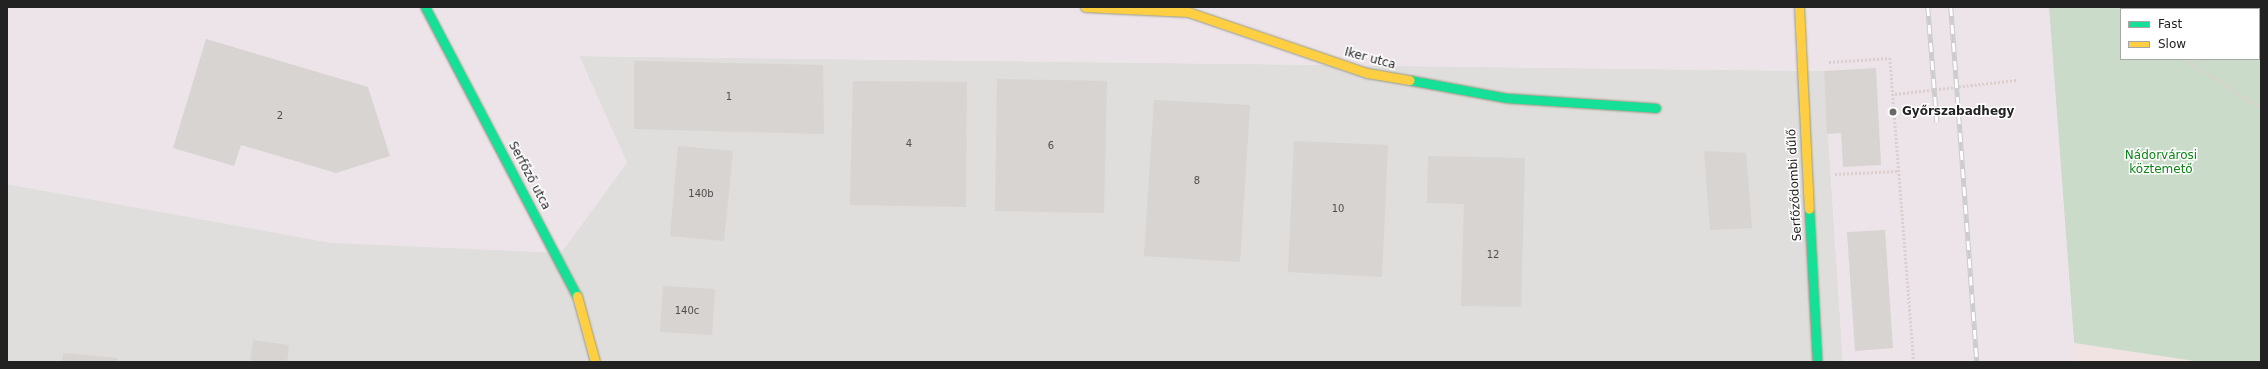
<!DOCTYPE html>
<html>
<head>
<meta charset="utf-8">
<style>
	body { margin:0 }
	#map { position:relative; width:2268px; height:369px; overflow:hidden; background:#f0eeeb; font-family:"DejaVu Sans",sans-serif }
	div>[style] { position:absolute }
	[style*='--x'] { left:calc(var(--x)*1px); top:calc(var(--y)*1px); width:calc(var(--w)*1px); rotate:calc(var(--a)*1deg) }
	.residential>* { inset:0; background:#dfdedc }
	.commercial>* { inset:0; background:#f1e3e1 }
	.industrial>* { inset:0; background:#ede4e9 }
	.cemetery>* { inset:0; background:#cadbca }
	.building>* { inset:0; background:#d7d4d2 }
	.path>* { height:2.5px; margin-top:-1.25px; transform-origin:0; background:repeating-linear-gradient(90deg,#dccecd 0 2px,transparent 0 4px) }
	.roads { filter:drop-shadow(0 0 1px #999a82) drop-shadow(0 0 1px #999a82) }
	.fast>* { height:9px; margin:-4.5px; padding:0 4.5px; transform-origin:4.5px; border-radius:4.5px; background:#16e098 }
	.slow>* { height:9px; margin:-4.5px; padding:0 4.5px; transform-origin:4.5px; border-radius:4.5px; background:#ffcf43 }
	.rail>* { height:4.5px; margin-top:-2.25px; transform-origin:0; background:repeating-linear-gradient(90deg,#fff 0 9px,#ccc 0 18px); box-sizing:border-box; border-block:1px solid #ccc }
	.dots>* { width:11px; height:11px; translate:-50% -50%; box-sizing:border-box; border:2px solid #fff; border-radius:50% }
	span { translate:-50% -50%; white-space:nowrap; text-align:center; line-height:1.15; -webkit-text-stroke:3px #fff; paint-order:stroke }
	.number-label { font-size:10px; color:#4f4e4e }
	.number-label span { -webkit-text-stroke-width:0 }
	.street-label { font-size:12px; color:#222 }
	.poi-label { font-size:12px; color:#222; font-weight:700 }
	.left { translate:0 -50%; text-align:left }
	.park-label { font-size:12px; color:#0c8416 }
	.frame { position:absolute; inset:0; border:8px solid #222; pointer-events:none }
	.legend { position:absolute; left:2120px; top:8px; width:140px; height:52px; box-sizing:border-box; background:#fff; border:1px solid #a7a7a7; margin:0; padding:5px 7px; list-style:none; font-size:12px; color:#222 }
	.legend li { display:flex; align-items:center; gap:8px; height:20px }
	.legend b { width:20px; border:1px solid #a7a7a7 }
</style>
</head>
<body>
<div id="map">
	<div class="residential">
		<i style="clip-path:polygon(579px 56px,1824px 71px,1843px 362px,7px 362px,7px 184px,333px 243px,627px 163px)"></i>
	</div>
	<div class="commercial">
		<i style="clip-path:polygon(2074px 343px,2201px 362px,2075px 362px)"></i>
	</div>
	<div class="industrial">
		<i style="clip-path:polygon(7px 7px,2049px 7px,2075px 362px,1843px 362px,1824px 71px,579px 56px,627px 163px,561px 253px,333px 243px,7px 184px)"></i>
	</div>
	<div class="cemetery">
		<i style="clip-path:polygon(evenodd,2049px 7px,2261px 7px,2261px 362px,2201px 362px,2074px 343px,2049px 7px,2121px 9px,2259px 9px,2259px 59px,2121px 59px,2121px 9px)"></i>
	</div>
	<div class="building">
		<i style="clip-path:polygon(206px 39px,368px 87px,390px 156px,336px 173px,241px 145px,234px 166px,173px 148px)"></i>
		<i style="clip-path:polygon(634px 61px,823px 65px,824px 134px,634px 129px)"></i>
		<i style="clip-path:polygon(1876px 68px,1881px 165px,1843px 167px,1841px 133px,1827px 134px,1824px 71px)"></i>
		<i style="clip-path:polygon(997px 79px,1107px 81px,1104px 213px,995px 211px)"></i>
		<i style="clip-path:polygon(853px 81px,967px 82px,966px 207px,850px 205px)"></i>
		<i style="clip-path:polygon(1154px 100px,1250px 105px,1240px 262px,1144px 256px)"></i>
		<i style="clip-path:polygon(1294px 141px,1388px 145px,1382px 277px,1288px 272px)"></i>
		<i style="clip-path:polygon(678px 146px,733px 151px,724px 241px,670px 236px)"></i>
		<i style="clip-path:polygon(1704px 151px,1746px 153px,1752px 228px,1710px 230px)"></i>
		<i style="clip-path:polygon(1428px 156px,1525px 158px,1521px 307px,1461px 306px,1464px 204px,1427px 203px)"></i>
		<i style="clip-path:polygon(1885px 230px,1893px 348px,1855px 351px,1847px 232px)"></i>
		<i style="clip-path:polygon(663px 286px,715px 289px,712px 335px,660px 332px)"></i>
		<i style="clip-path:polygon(253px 340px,289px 345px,287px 362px,250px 362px)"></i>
		<i style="clip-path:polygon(63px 353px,118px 358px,118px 362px,62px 362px)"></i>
	</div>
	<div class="path">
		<i style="--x:2136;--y:7;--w:2;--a:63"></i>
		<i style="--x:2184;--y:59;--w:91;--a:32.5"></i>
		<i style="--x:1829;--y:62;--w:61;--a:-3.8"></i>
		<i style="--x:1890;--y:58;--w:305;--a:85.5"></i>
		<i style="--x:1895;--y:94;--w:122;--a:-6.6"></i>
		<i style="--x:1835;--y:174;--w:64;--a:-2.7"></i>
	</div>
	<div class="roads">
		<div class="fast">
			<i style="--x:425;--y:7;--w:327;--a:62.3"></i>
			<i style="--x:1409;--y:80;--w:100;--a:10.4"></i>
			<i style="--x:1507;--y:98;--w:149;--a:3.8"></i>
			<i style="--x:1809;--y:209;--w:153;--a:87"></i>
		</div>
		<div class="slow">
			<i style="--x:1085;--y:7;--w:103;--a:2.8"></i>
			<i style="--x:1188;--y:12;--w:189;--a:18.8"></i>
			<i style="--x:1367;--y:73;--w:43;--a:9.5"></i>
			<i style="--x:1799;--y:7;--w:202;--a:87.2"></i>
			<i style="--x:577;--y:296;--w:68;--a:74.7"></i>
		</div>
	</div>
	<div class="rail">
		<i style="--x:1928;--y:7;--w:115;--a:85.5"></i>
		<i style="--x:1951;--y:7;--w:356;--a:85.8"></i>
	</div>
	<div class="dots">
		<i style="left:1893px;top:112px;background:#6a6968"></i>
	</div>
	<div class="number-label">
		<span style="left:729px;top:97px">1</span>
		<span style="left:280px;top:116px">2</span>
		<span style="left:909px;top:144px">4</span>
		<span style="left:1051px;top:146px">6</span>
		<span style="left:1197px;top:181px">8</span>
		<span style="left:701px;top:194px">140b</span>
		<span style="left:1338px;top:209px">10</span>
		<span style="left:1493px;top:255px">12</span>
		<span style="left:687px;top:311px">140c</span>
	</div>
	<div class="street-label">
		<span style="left:1370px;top:59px;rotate:15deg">Iker utca</span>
		<span style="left:529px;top:176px;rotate:62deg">Serfőző utca</span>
		<span style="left:1795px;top:185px;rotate:-93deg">Serfőződombi dűlő</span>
	</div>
	<div class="poi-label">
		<span class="left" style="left:1902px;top:112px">Győrszabadhegy</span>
	</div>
	<div class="park-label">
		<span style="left:2161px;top:163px">Nádorvárosi<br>köztemető</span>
	</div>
	<div class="frame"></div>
	<ul class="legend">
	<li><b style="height:5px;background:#16e098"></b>Fast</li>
	<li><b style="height:5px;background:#ffcf43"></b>Slow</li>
	</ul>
</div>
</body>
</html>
